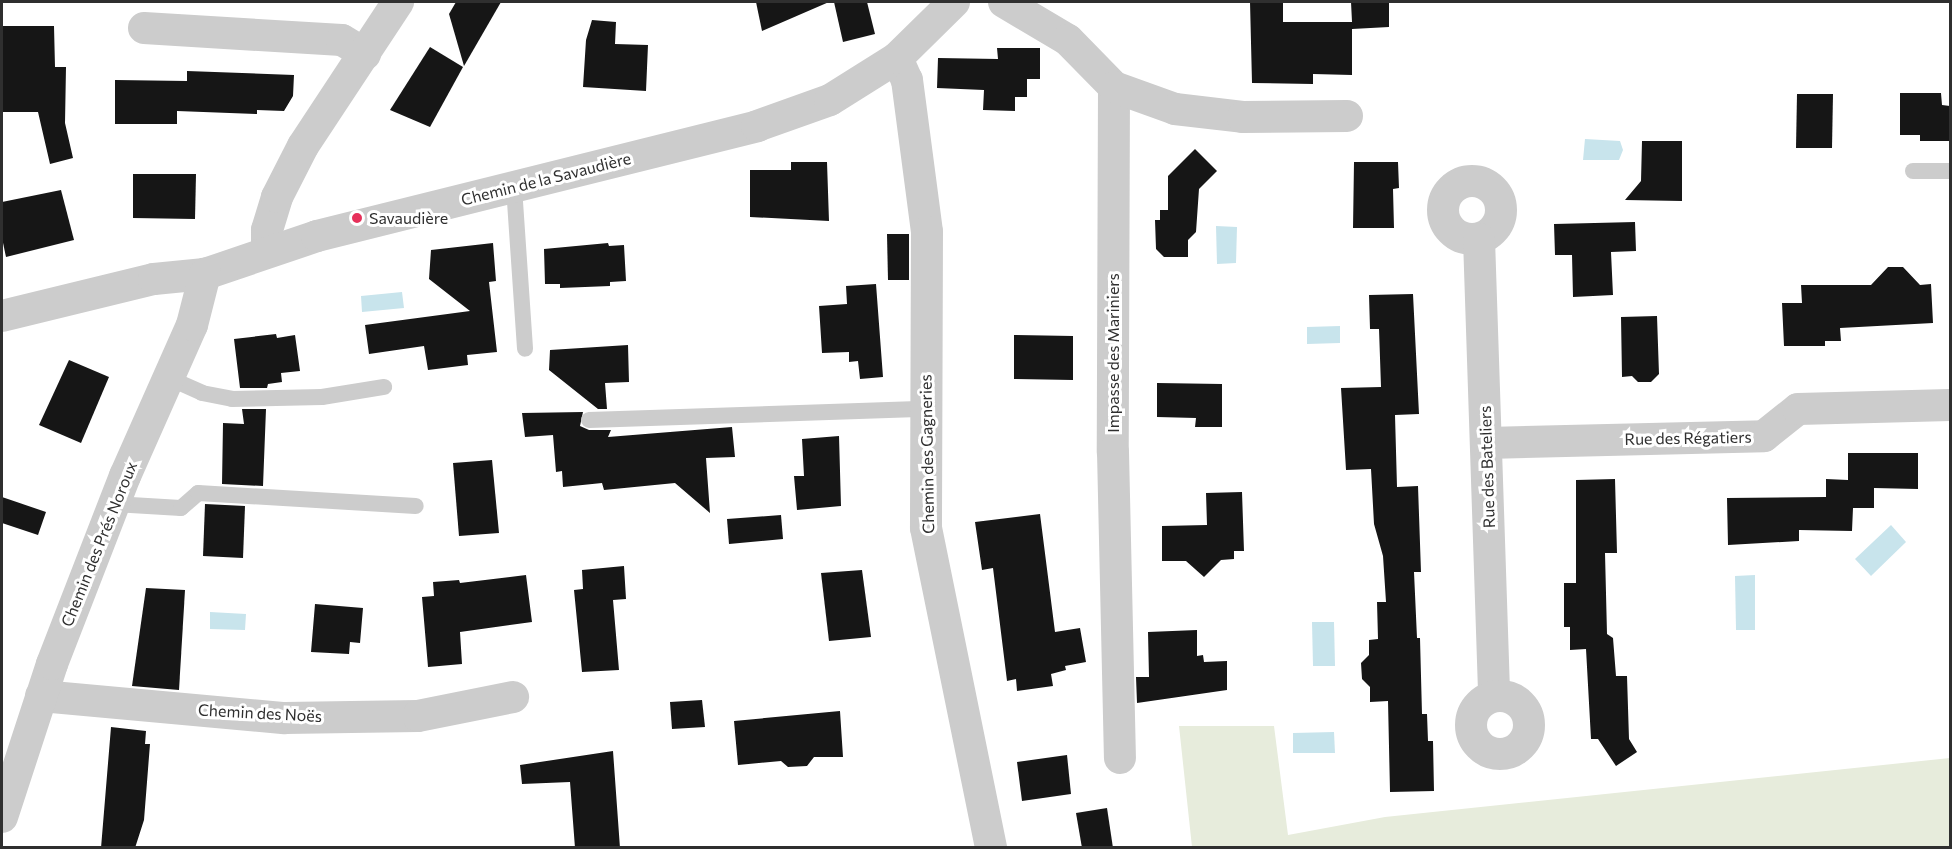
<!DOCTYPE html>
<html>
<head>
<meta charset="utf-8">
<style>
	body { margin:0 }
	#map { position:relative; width:1952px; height:849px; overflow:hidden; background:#fff; font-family:Commissioner,sans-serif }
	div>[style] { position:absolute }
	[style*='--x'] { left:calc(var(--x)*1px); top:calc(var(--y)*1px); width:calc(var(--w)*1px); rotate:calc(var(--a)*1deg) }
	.green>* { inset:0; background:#e7ecdc }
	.water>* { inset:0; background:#c8e4ec }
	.building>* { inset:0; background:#161616 }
	.lane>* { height:16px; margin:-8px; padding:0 8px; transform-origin:8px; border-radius:8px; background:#ccc }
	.street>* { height:32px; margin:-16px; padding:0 16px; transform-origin:16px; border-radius:16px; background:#ccc }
	.street>.ring { margin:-16px; padding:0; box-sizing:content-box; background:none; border:32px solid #ccc; border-radius:50% }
	.dots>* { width:16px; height:16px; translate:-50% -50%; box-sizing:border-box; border:3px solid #fff; border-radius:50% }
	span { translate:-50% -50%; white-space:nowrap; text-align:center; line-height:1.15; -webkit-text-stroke:6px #fff; paint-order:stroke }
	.street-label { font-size:16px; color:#2f2f2f }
	.poi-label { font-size:16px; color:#2f2f2f }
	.left { translate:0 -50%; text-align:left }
	.frame { position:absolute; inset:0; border:3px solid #2f2f2f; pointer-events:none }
</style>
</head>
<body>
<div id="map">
	<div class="green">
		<i style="clip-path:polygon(1179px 726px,1274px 726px,1288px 835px,1385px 817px,1950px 758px,1950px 847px,1192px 847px)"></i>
	</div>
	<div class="water">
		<i style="clip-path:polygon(1585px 139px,1620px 141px,1623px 150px,1619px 160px,1583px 160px)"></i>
		<i style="clip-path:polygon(1216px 226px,1237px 227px,1236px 263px,1217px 264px)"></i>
		<i style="clip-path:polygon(402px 292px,404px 308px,362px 312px,361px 296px)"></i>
		<i style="clip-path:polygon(1340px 326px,1340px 343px,1307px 344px,1307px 327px)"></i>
		<i style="clip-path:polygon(1891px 525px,1906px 542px,1871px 576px,1855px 559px)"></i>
		<i style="clip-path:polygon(1755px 575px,1755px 630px,1736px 630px,1735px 576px)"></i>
		<i style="clip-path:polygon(210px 612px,246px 614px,245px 630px,210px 629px)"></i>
		<i style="clip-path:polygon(1312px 622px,1334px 622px,1335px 666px,1313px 666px)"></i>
		<i style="clip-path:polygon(1334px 732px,1335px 753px,1293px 753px,1293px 733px)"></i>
	</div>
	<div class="building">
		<i style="clip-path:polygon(456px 2px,501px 2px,464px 66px,449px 14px)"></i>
		<i style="clip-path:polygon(756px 2px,829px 2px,762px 31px)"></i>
		<i style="clip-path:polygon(834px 2px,867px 2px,875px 34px,843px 42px)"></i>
		<i style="clip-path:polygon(1250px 2px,1283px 2px,1283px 22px,1352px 22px,1351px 2px,1389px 2px,1389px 27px,1352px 29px,1352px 75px,1313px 74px,1313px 84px,1252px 83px)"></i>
		<i style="clip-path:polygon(592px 20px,616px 22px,615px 44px,648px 45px,646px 91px,583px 87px,586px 40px)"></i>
		<i style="clip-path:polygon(2px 26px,54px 26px,55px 67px,66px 67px,65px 123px,73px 158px,50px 164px,38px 112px,2px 112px)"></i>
		<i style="clip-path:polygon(430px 47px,463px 67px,430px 127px,390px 110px)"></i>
		<i style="clip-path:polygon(997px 48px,1040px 48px,1040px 79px,1027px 79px,1027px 97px,1015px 97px,1015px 111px,983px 110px,984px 90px,937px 88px,938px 58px,998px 59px)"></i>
		<i style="clip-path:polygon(187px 71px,294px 75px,293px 96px,284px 111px,257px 110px,257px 114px,177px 111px,177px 124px,115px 124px,115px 80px,187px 81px)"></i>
		<i style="clip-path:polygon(1900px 93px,1941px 93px,1942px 105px,1950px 106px,1950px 141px,1920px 141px,1920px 135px,1900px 135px)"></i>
		<i style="clip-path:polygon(1797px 94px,1833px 94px,1832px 148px,1796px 148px)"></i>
		<i style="clip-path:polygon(1642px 141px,1682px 141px,1682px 201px,1625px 200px,1641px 181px)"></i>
		<i style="clip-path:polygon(1195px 149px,1217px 171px,1199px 189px,1196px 232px,1188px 240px,1188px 257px,1164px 257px,1156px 249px,1155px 220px,1160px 220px,1160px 210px,1168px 210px,1168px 176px)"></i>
		<i style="clip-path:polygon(791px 162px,827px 162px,829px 221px,750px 217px,750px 170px,791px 170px)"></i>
		<i style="clip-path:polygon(1354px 162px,1398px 162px,1399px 188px,1393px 189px,1394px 228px,1353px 228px)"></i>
		<i style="clip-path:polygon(133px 174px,196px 174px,195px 219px,133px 218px)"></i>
		<i style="clip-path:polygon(61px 190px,74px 240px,6px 257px,2px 238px,2px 202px)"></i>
		<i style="clip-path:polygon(1635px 222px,1636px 251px,1611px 252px,1613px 295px,1573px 297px,1572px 255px,1555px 255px,1554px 224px)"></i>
		<i style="clip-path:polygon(887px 234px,909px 234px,909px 280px,888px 280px)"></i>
		<i style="clip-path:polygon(493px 243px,496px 281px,489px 282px,497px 352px,467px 355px,468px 365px,428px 370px,424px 346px,369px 354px,365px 325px,470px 311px,429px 279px,431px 250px)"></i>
		<i style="clip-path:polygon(608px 243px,609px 246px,624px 245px,626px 281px,610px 282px,610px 286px,560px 288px,560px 284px,545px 284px,544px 249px)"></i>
		<i style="clip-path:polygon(1888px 267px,1903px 267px,1920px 285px,1931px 284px,1933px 323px,1840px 328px,1841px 341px,1825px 341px,1825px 346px,1784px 346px,1782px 303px,1802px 303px,1801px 285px,1871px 285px)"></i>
		<i style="clip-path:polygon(876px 284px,883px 377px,860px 379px,858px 361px,849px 362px,849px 352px,822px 353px,819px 306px,847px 304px,846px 286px)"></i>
		<i style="clip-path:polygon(1413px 294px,1419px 414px,1395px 415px,1397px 487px,1418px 486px,1421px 572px,1414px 572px,1417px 638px,1420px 638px,1422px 714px,1427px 714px,1428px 741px,1433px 741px,1434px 791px,1390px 792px,1388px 701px,1370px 702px,1370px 687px,1362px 679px,1361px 663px,1369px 655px,1369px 640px,1378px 639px,1377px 602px,1386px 602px,1383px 556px,1374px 524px,1371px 469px,1346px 470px,1341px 388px,1381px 387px,1379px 329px,1370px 329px,1369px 295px)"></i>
		<i style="clip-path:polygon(1657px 316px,1659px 374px,1651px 382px,1638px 382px,1632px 376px,1622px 377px,1621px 317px)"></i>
		<i style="clip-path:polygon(276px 334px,277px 338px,295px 335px,300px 371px,281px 373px,282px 382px,268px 384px,267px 388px,240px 388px,234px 339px)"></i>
		<i style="clip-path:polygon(1014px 335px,1073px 336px,1073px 380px,1014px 379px)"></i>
		<i style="clip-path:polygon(628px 345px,629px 382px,605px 383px,607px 409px,598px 409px,549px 370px,550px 350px)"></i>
		<i style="clip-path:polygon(69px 360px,109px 377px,81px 443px,39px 425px)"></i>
		<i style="clip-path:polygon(1157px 383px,1222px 384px,1222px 427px,1195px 427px,1196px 418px,1157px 417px)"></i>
		<i style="clip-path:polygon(242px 409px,266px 409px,263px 486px,222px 484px,223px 423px,244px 424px)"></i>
		<i style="clip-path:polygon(583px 412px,580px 426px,589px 430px,611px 430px,608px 437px,732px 427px,735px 457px,706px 458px,710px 513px,675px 483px,604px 490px,602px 483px,563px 487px,562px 471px,556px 472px,553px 435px,525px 437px,522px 413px)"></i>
		<i style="clip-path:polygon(839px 436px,841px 506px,797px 510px,794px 476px,804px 476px,802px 439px)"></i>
		<i style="clip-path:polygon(1848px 453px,1918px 453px,1918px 489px,1874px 488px,1874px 508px,1853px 508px,1852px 531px,1799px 530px,1799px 541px,1728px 545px,1727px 498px,1826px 497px,1826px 479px,1848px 480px)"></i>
		<i style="clip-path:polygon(492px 460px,499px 533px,459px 536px,453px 463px)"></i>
		<i style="clip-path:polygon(1615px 479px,1617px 553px,1605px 553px,1607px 634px,1613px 638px,1616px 676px,1627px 676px,1629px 739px,1637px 752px,1616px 766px,1598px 739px,1591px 739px,1586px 649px,1570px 650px,1570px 627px,1564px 627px,1564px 583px,1576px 583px,1576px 480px)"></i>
		<i style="clip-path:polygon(1242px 492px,1244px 551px,1234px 551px,1234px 559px,1221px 560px,1204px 577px,1186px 561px,1162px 561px,1162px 526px,1207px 525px,1206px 493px)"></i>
		<i style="clip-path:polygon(2px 497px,46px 512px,38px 535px,2px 523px)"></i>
		<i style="clip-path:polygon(205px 504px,245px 506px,243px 558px,203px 556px)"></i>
		<i style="clip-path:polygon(1040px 514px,1055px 632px,1080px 628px,1086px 662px,1065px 666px,1066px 670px,1051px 674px,1053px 686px,1017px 691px,1016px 679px,1007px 681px,993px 568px,982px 570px,975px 522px)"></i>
		<i style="clip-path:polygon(781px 515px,783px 539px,729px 544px,727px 519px)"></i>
		<i style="clip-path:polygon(624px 566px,626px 599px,613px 600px,619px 670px,582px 672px,574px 590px,583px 589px,582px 570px)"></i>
		<i style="clip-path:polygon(862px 570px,871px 637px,829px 641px,821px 573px)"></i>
		<i style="clip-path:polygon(526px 575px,532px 622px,460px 632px,462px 664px,428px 667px,422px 597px,434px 596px,433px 582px,459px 580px,460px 583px)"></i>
		<i style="clip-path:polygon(146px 588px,185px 590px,179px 690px,132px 686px)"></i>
		<i style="clip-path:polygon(315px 604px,363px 608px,360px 643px,350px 642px,349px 654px,311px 652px)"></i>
		<i style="clip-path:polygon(1197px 630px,1197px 656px,1203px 655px,1204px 662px,1227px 661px,1227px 690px,1137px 703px,1136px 677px,1149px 677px,1148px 632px)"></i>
		<i style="clip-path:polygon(702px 700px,705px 727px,672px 729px,670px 702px)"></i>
		<i style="clip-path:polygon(840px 711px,843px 757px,814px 757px,807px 766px,788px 767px,781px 761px,738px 765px,734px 721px)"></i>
		<i style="clip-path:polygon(111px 727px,146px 731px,145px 744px,150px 744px,144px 820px,135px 848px,101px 848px)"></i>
		<i style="clip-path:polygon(613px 751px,620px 848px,575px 848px,570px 782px,522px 784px,520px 765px)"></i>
		<i style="clip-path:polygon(1067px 755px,1071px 794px,1022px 801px,1017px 762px)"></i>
		<i style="clip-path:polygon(1107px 808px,1113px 848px,1082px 848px,1076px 813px)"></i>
	</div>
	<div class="lane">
		<i style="--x:1913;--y:171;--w:37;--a:0"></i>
		<i style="--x:514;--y:187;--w:162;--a:86.1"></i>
		<i style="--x:169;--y:378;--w:36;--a:24"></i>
		<i style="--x:202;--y:393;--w:31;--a:11"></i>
		<i style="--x:232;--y:399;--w:90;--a:-1.3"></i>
		<i style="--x:322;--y:397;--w:63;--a:-9.2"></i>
		<i style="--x:589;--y:420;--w:337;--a:-1.9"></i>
		<i style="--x:114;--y:504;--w:67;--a:3.4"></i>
		<i style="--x:181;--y:508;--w:23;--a:-41"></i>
		<i style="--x:198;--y:493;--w:218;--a:3.4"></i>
	</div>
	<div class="street">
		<i style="--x:1004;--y:2;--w:74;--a:30.7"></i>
		<i style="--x:1068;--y:40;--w:66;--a:45.6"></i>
		<i style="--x:1114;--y:87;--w:365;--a:90.2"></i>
		<i style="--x:1113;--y:452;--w:306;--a:88.7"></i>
		<i style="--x:144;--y:28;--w:198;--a:3.5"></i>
		<i style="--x:342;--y:40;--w:27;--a:31"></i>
		<i style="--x:897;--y:58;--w:24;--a:66"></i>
		<i style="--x:907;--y:80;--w:153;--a:82.5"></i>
		<i style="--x:927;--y:232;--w:296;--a:90.2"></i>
		<i style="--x:926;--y:528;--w:327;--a:78.5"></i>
		<i style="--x:1114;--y:87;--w:65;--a:19.8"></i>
		<i style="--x:1175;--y:109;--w:68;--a:6.7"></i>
		<i style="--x:1243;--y:117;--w:104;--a:-0.6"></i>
		<i class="ring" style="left:1443px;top:181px;width:26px;height:26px"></i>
		<i style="--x:1479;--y:239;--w:455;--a:88.1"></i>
		<i style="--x:267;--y:250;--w:20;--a:-90"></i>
		<i style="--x:267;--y:230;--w:34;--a:-73"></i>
		<i style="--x:277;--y:197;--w:57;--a:-63"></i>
		<i style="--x:303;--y:146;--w:173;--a:-56.6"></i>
		<i style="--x:2;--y:316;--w:156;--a:-13.7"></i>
		<i style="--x:154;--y:279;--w:51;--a:-5.6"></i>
		<i style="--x:205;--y:274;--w:118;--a:-18.7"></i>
		<i style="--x:317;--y:236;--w:454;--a:-14"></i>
		<i style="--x:757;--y:126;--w:77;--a:-19.6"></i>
		<i style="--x:830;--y:100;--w:79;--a:-32.1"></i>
		<i style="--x:897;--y:58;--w:80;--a:-44.5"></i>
		<i style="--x:1487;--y:443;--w:277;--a:-1.4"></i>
		<i style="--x:1764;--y:436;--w:43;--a:-38.5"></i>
		<i style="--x:1798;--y:409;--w:152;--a:-1.5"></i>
		<i class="ring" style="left:1471px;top:696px;width:26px;height:26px"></i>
		<i style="--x:41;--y:696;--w:245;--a:5.2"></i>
		<i style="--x:285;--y:718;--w:133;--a:-0.9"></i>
		<i style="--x:418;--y:716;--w:97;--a:-11.3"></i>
		<i style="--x:2;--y:817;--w:161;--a:-71.9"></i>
		<i style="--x:52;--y:664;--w:202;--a:-68.8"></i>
		<i style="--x:125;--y:476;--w:165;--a:-66.1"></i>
		<i style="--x:192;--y:325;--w:53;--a:-75.7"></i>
	</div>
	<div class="dots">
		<i style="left:357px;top:218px;background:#e6305a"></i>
	</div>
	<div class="street-label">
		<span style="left:546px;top:179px;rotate:-14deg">Chemin de la Savaudière</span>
		<span style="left:1113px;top:353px;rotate:-90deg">Impasse des Mariniers</span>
		<span style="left:1688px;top:438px;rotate:-1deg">Rue des Régatiers</span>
		<span style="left:927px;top:454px;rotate:-91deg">Chemin des Gagneries</span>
		<span style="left:1487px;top:467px;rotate:-92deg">Rue des Bateliers</span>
		<span style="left:99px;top:544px;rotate:-68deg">Chemin des Prés Noroux</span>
		<span style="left:260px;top:713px;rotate:3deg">Chemin des Noës</span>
	</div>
	<div class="poi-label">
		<span class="left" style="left:369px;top:218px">Savaudière</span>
	</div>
	<div class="frame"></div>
</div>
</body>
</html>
